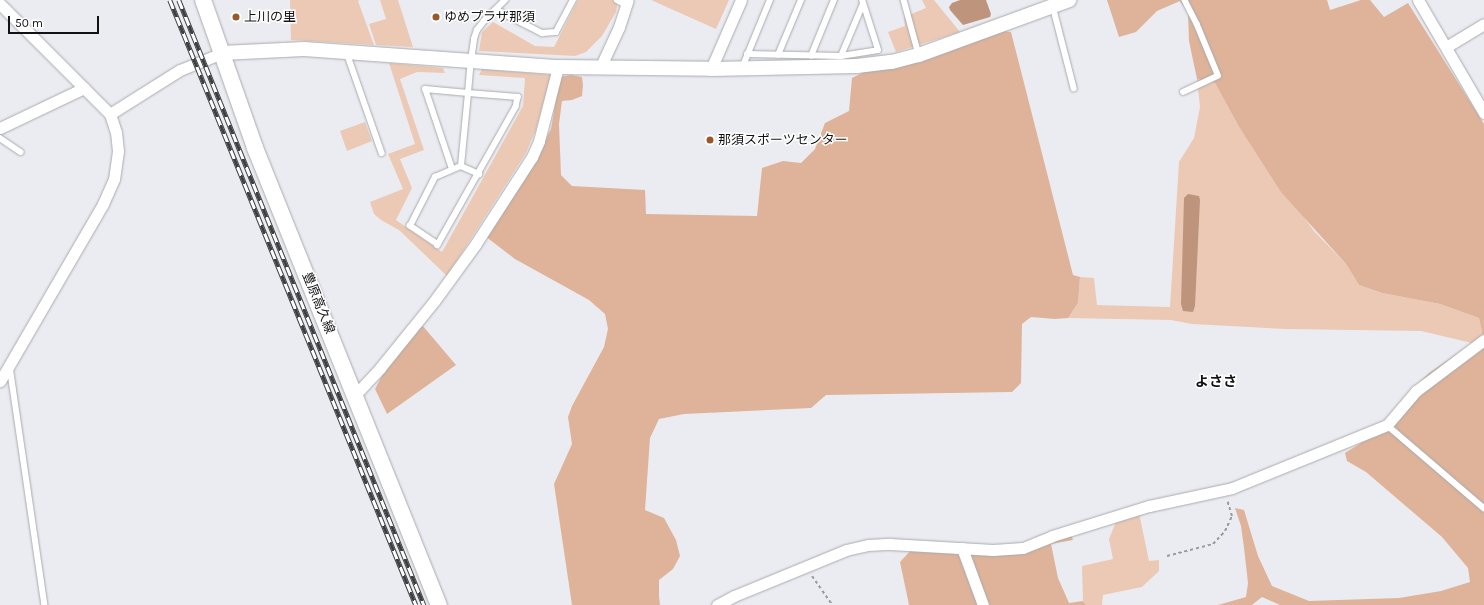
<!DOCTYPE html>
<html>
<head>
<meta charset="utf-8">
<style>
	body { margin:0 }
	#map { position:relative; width:1484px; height:605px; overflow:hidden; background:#ebecf1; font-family:Karla,"Noto Sans JP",sans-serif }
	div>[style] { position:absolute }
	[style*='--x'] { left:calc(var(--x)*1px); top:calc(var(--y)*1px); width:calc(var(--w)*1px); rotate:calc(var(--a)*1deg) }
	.green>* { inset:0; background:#ecc9b4 }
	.forest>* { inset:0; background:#deb399 }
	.water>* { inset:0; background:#be957c }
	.path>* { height:2px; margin-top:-1px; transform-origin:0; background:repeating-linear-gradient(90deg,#9a9a9e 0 3px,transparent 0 6px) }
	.roads { filter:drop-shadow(0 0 1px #a9aaaf) drop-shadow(0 0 1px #a9aaaf) }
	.service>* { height:5.5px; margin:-2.75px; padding:0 2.75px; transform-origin:2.75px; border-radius:2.75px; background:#fff }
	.minor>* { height:11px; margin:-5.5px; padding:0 5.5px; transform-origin:5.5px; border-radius:5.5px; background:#fff }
	.tertiary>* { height:14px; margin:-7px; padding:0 7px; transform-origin:7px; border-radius:7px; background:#fff }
	.secondary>* { height:16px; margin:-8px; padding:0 8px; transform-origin:8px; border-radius:8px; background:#fff }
	.rail>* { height:4.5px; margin-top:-2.25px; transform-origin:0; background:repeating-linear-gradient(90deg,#fff 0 9px,#3e3f41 0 18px); box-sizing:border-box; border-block:1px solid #3e3f41 }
	.dots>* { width:11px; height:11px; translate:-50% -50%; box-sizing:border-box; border:2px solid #fff; border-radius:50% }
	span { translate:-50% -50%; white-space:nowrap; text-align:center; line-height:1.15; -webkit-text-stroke:3px #fff; paint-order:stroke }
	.poi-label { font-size:13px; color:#121214 }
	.left { translate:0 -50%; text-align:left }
	.street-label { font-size:13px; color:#121214 }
	.neighbourhood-label { font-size:14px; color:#121214; font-weight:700 }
	.scale { position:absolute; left:8px; top:16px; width:91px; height:18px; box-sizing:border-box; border:2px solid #121214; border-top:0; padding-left:5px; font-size:12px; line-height:14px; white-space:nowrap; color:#121214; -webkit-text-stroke:3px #fff; paint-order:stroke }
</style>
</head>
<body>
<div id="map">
	<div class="green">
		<i style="clip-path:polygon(290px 0,360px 0,358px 1px,374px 45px,291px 40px)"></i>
		<i style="clip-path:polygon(380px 0,398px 0,413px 47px,376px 45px,369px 24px,386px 19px)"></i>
		<i style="clip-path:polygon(578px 0,618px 0,616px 12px,602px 36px,586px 52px,575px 56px,479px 51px,482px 32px,493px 22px,535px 46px,554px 47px)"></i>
		<i style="clip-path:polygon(651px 0,729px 0,716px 29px)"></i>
		<i style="clip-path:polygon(922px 0,934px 0,960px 32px,896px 52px,888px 32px,905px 26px,904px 17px,926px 8px)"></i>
		<i style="clip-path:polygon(389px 63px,443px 68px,445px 73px,417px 72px,400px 79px,424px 150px,400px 159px,412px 188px,396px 220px,442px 252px,523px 106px,525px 78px,479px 75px,482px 69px,551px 75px,536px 129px,526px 153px,447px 276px,399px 230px,381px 220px,374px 214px,370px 202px,403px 189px,388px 154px,415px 144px)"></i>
		<i style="clip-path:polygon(1197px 79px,1215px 83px,1238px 125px,1314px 231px,1346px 264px,1359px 285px,1382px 293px,1440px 304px,1479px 318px,1483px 336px,1472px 343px,1421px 331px,1285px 329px,1192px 324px,1171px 320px,1068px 318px,1078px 303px,1080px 277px,1094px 278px,1097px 305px,1170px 307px,1179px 162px,1194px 138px,1200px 107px)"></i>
		<i style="clip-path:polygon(365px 122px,372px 141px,347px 151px,340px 131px)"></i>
		<i style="clip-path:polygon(1139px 513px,1149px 561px,1159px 560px,1159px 571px,1142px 587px,1103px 595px,1102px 605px,1086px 605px,1083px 601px,1082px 566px,1113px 559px,1109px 539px,1117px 519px)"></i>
	</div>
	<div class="forest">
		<i style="clip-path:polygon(1107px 0,1327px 0,1330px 10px,1361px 0,1370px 0,1384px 17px,1408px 3px,1484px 124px,1484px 605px,1280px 605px,1262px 597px,1252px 605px,1218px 605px,1246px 597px,1248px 583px,1244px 548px,1241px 526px,1235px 508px,1244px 510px,1258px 556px,1272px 586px,1309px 601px,1399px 598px,1441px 591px,1470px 582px,1468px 568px,1442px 537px,1366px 472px,1347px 461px,1345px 453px,1369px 438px,1402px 400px,1429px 373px,1483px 336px,1479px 318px,1440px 304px,1382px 293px,1359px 285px,1346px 264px,1281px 192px,1238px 125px,1215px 83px,1197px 79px,1189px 41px,1188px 12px,1180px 1px,1157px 11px,1136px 32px,1119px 37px)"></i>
		<i style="clip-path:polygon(1003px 31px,1011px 32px,1073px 275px,1080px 277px,1078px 303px,1068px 318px,1055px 319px,1031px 317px,1022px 324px,1021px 383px,1012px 392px,826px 395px,811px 408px,684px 414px,659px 419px,650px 438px,645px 510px,664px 518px,676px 540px,680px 556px,673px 569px,659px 580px,659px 596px,660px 605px,572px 605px,554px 484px,572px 444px,568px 417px,572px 406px,604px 347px,608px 329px,605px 314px,589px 300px,515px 259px,485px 236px,525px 180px,551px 129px,560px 77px,571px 75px,582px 77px,583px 85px,582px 96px,572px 100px,562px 101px,559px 124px,561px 175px,572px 186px,645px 190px,646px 214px,757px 216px,762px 168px,783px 161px,801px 163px,815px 149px,825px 123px,849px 111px,852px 78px,866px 71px)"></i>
		<i style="clip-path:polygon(422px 325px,456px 365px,387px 414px,375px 389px,389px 363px)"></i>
		<i style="clip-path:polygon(1071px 534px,1073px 540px,1051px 544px,1058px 578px,1069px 603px,1083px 601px,1086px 605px,909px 605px,900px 562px,912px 549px,949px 553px,970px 552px,1012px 554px)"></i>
	</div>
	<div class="water">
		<i style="clip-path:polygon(960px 0,986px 0,991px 14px,990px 17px,963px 25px,950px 10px,949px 7px,952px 3px)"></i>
		<i style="clip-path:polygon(1188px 194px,1199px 196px,1200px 200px,1195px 306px,1193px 312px,1183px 311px,1181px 304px,1184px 198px)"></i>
	</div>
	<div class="path">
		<i style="--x:1167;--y:556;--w:48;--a:-14.6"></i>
		<i style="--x:1213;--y:544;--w:18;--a:-47"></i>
		<i style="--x:1225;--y:531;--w:17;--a:-65"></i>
		<i style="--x:1232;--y:516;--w:17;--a:-107"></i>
		<i style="--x:812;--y:576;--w:35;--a:55"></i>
	</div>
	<div class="roads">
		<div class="service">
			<i style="--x:617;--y:0;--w:10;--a:29"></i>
			<i style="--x:904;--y:0;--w:57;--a:74.7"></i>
			<i style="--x:1053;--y:6;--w:85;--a:75.6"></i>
			<i style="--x:497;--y:10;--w:51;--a:27.1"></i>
			<i style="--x:542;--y:33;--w:14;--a:-4"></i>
			<i style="--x:556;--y:32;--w:36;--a:-62"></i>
			<i style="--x:347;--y:53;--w:106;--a:70.7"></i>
			<i style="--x:747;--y:54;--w:94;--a:1.2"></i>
			<i style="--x:841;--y:56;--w:37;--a:-9"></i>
			<i style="--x:878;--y:50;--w:52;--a:-107.7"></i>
			<i style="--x:778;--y:55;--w:60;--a:-67.3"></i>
			<i style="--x:811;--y:56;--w:61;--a:-67.7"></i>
			<i style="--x:841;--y:56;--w:56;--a:-67.1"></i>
			<i style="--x:742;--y:68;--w:74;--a:-67.6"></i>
			<i style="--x:1183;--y:92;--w:38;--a:-25"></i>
			<i style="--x:1218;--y:76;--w:55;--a:-112.4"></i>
			<i style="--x:1197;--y:25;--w:28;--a:-117"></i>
			<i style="--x:0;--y:138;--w:25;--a:34"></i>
			<i style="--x:461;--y:166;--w:20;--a:24"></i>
			<i style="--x:452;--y:169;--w:84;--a:-108.6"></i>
			<i style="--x:425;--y:89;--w:43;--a:5.3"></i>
			<i style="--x:468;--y:93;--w:50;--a:4.6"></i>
			<i style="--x:518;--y:97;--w:10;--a:101"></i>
			<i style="--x:516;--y:107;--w:159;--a:119.5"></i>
			<i style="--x:438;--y:245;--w:34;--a:-146"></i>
			<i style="--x:410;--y:226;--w:55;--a:-63"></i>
			<i style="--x:435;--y:177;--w:28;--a:-23"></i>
			<i style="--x:461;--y:166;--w:73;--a:-84.5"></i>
			<i style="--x:468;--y:93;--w:32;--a:-85"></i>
			<i style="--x:471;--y:61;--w:22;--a:-82"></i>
			<i style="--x:474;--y:39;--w:9;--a:-72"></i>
			<i style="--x:477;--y:30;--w:11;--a:-52"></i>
			<i style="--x:484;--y:21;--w:30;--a:-45"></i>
			<i style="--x:10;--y:366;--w:242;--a:81.7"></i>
			<i style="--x:1387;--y:425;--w:128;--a:40.6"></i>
		</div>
		<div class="minor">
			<i style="--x:1418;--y:0;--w:131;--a:59.7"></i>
			<i style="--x:0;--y:4;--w:156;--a:45"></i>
			<i style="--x:110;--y:114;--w:19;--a:72"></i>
			<i style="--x:116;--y:132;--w:19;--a:84"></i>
			<i style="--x:118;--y:151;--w:28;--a:98"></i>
			<i style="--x:114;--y:179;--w:27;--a:114"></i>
			<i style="--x:103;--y:204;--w:205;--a:120.2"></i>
			<i style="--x:1446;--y:47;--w:44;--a:-31.2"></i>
			<i style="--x:600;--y:68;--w:45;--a:-65.1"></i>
			<i style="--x:619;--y:27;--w:28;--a:-72"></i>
			<i style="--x:711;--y:69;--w:75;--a:-66.5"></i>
			<i style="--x:110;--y:114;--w:83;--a:-32.2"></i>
			<i style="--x:180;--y:70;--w:45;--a:-22"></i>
			<i style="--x:0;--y:128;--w:93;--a:-25.5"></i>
			<i style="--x:355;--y:395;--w:37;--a:-47"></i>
			<i style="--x:380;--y:368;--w:87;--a:-51"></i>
			<i style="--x:435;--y:300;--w:68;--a:-54"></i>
			<i style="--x:475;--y:245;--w:105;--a:-57.1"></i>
			<i style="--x:532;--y:157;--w:17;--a:-66"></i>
			<i style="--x:539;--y:141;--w:76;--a:-75.6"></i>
			<i style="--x:962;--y:548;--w:61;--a:69.8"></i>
			<i style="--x:717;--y:605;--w:19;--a:-28"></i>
			<i style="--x:734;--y:596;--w:121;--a:-22.3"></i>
			<i style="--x:846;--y:550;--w:23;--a:-13"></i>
			<i style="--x:868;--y:545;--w:22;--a:-3"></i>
			<i style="--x:890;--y:544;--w:103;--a:3.3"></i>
			<i style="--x:993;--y:550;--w:30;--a:-4"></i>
			<i style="--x:1023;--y:548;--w:31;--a:-22"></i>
			<i style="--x:1052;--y:536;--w:102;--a:-17.2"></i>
			<i style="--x:1149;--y:506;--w:85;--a:-12.2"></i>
			<i style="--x:1232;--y:488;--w:167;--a:-22.1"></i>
			<i style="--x:1387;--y:425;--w:45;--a:-49.5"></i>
			<i style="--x:1416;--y:391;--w:85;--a:-36.9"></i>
		</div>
		<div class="tertiary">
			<i style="--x:222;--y:53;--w:82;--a:-2.8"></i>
			<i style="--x:304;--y:49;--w:255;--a:4.1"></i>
			<i style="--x:558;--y:67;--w:153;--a:0.7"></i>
			<i style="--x:711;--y:69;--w:146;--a:-1.2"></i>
			<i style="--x:857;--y:66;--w:35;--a:-7"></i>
			<i style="--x:892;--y:62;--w:28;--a:-15"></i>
			<i style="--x:919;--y:55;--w:160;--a:-20.1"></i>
		</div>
		<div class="secondary">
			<i style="--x:203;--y:0;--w:157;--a:70.6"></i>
			<i style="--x:255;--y:148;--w:493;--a:68.1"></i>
		</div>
	</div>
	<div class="rail">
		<i style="--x:170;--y:0;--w:653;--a:67.87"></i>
		<i style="--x:179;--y:0;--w:653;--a:67.95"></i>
	</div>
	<div class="dots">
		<i style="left:236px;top:17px;background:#9b5728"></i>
		<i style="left:436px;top:17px;background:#9b5728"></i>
		<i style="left:710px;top:140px;background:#9b5728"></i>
	</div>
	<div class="poi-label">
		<span class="left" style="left:244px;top:17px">上川の里</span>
		<span class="left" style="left:444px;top:17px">ゆめプラザ那須</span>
		<span class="left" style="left:718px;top:140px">那須スポーツセンター</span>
	</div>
	<div class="street-label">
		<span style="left:318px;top:303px;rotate:68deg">豊原高久線</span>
	</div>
	<div class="neighbourhood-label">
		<span style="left:1216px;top:382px">よささ</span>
	</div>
	<div class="scale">50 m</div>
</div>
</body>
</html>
